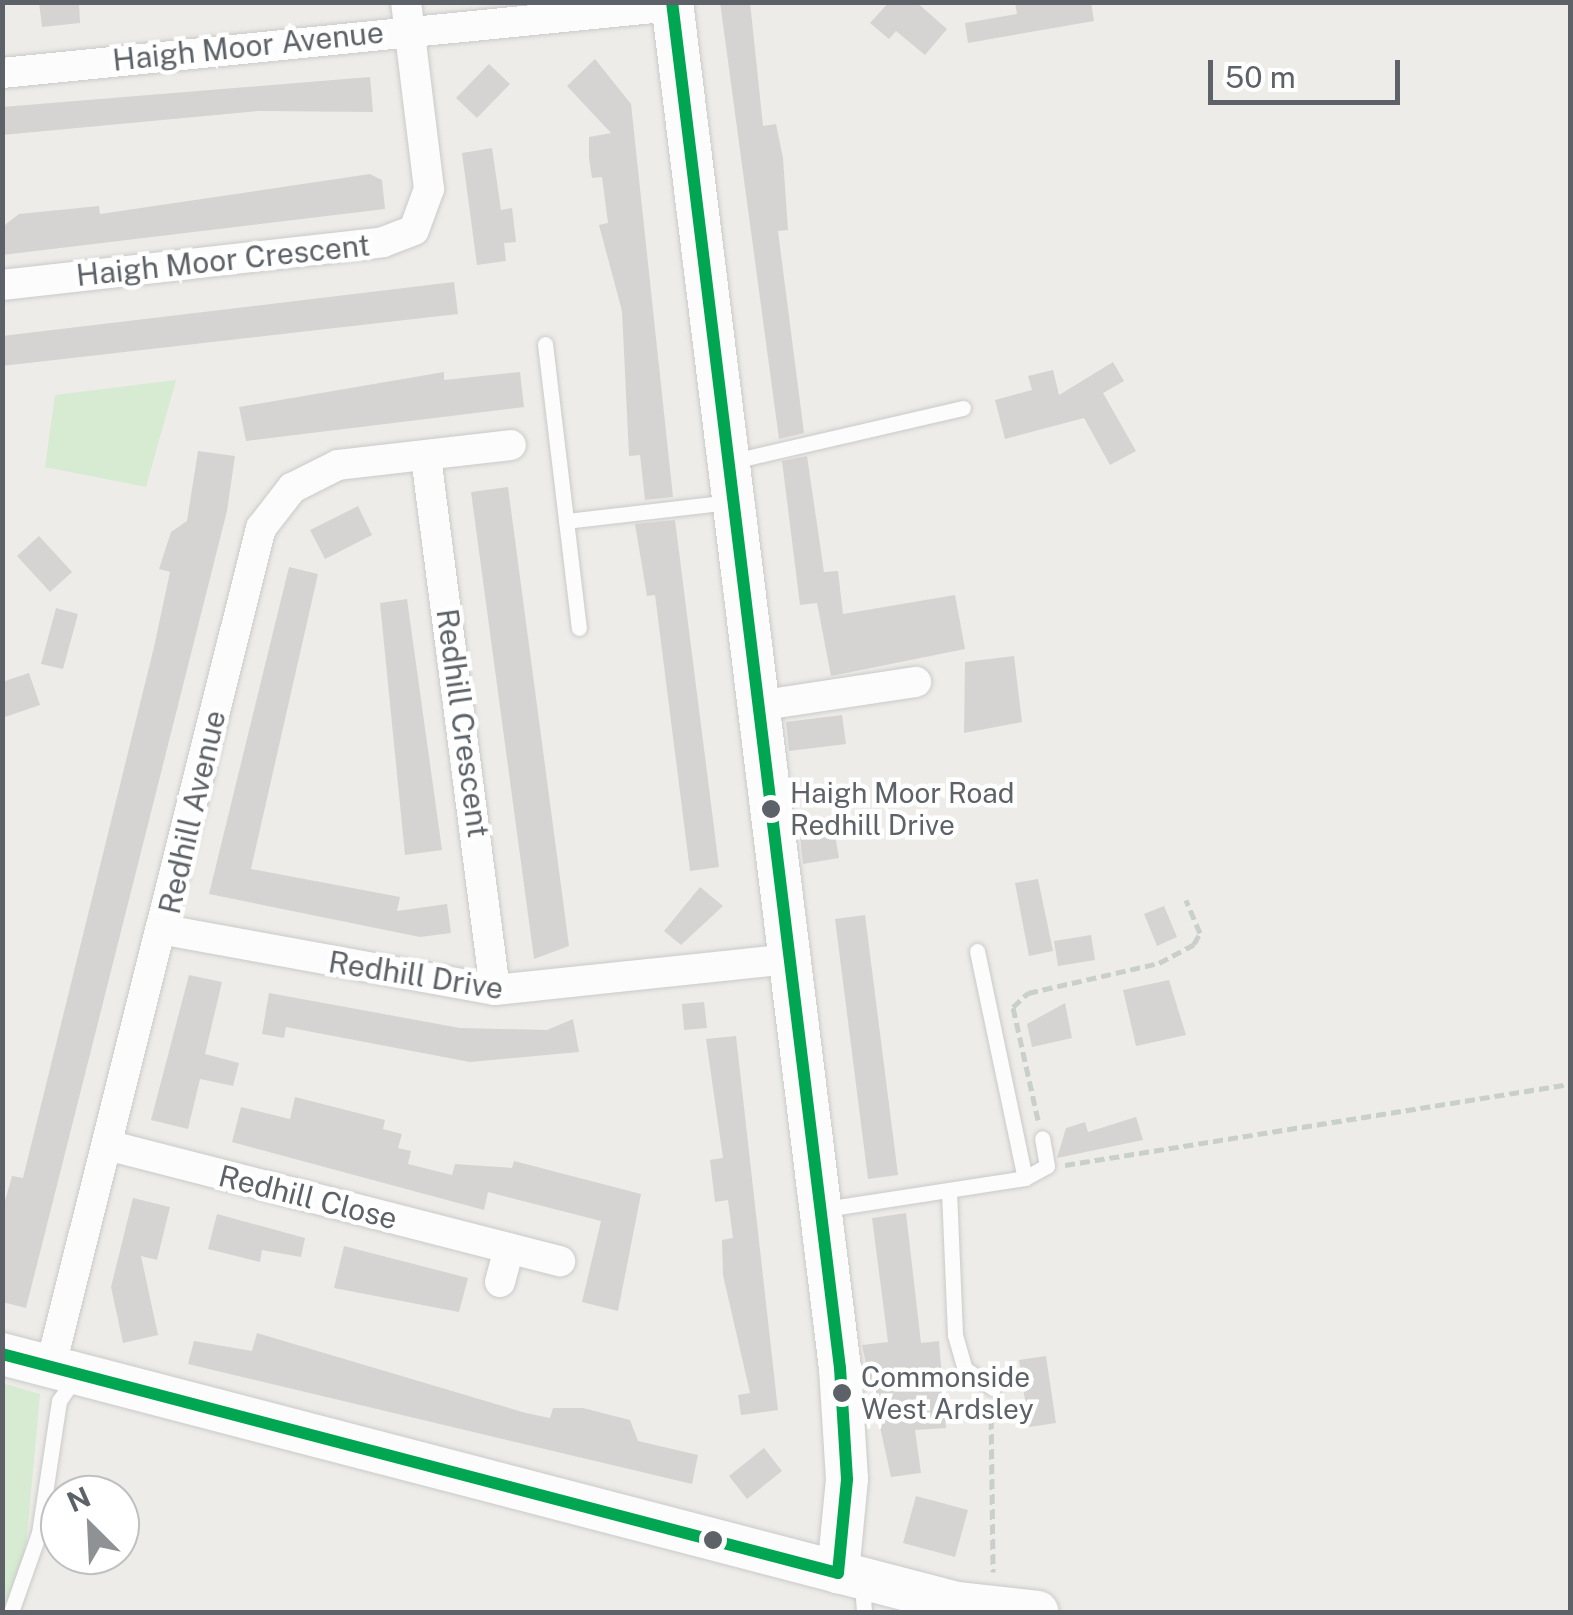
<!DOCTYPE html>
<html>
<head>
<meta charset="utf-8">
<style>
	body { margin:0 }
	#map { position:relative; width:1573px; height:1615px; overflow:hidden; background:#edece8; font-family:"Public Sans",sans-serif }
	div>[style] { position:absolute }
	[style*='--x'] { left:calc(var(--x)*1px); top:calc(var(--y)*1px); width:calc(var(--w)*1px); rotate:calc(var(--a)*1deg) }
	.green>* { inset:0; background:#d6ebd1 }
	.building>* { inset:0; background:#d5d4d2 }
	.path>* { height:5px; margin-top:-2.5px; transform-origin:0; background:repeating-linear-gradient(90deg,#c9cfcb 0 10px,transparent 0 15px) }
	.roads { filter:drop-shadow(0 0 2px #cacaca) drop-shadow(0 0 2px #cacaca) }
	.lane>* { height:15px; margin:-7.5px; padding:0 7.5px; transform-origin:7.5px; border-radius:7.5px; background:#fcfcfc }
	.street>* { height:30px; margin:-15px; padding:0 15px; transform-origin:15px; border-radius:15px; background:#fcfcfc }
	.secondary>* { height:42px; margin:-21px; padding:0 21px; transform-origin:21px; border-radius:21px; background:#fcfcfc }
	.bus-1>* { height:12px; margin:-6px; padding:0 6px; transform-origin:6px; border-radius:6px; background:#00a651 }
	.dots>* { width:28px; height:28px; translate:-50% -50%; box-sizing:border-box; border:5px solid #fff; border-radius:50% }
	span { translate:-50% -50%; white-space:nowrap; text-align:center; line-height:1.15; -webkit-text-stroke:9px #fff; paint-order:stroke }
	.bus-label { font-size:28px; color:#5c6267 }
	.left { translate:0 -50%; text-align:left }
	.street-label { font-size:30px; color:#5c6267 }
	.frame { position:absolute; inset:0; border:5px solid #5c6267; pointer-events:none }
	.north { position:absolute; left:40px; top:1475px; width:100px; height:100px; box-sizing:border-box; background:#fff; border:2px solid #bec0c2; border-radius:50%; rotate:336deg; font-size:28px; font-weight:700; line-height:40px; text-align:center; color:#5c6267 }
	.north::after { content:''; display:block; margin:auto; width:35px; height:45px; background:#8f9294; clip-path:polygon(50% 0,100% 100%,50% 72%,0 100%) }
	.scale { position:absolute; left:1208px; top:60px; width:192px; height:45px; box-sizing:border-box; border:5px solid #5c6267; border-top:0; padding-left:12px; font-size:30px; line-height:35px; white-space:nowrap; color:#5c6267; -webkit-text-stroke:8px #fff; paint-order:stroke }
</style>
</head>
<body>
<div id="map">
	<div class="green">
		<i style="clip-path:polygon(176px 380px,146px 487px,45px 467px,55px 395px)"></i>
		<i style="clip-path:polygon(2px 1383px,40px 1394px,20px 1612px,3px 1612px)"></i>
	</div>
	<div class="building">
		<i style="clip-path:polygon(39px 2px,79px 2px,80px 23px,42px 27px)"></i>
		<i style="clip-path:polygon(720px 2px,750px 2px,763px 126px,776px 124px,783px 158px,788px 230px,778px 231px,804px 433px,779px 439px)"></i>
		<i style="clip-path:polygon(889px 2px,916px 2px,947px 29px,925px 55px,896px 31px,889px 39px,870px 23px)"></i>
		<i style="clip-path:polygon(1015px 2px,1091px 2px,1094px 21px,968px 43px,965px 23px,1017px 14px)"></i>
		<i style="clip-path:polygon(595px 59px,631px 104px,673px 497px,645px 500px,640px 455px,629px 456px,622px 311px,599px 225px,608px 223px,602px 177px,592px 178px,589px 158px,589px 137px,611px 133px,567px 86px)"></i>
		<i style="clip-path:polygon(489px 64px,510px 84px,477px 118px,456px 98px)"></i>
		<i style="clip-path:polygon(370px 77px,373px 112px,258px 111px,2px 135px,2px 107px)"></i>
		<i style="clip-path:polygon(492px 148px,501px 210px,512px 208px,516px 242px,504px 243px,506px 261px,477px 265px,462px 153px)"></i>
		<i style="clip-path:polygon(370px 174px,382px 180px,385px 209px,2px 255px,2px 227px,19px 214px,99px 206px,100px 214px)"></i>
		<i style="clip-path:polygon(454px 282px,458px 314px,2px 366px,2px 336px)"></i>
		<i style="clip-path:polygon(1113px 362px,1124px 381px,1103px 393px,1136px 451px,1110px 465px,1084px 418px,1005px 439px,995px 400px,1032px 390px,1028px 376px,1053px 370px,1059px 395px)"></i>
		<i style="clip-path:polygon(444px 372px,444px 380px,520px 372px,524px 407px,246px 441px,239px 407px)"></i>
		<i style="clip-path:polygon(198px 451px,235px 456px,227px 511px,26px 1308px,2px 1302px,2px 1212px,12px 1176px,23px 1178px,154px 647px,170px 572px,159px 569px,171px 532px,187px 521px)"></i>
		<i style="clip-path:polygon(807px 456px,824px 572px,838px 571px,843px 614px,955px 595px,965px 649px,831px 676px,817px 603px,800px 605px,782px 461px)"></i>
		<i style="clip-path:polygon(508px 487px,569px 946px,534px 959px,471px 492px)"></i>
		<i style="clip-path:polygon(358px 506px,372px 535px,325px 559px,310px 530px)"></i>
		<i style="clip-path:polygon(675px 520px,719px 867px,690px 871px,655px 595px,647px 596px,635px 524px)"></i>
		<i style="clip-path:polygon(39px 536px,72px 572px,50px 592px,17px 556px)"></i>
		<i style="clip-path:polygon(289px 567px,318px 574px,251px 869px,400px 897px,397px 911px,447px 904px,451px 933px,420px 937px,209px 894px)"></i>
		<i style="clip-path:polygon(407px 599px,442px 850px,405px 855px,380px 603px)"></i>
		<i style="clip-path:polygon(56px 608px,78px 614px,63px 669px,41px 664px)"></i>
		<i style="clip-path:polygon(1014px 656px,1022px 722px,964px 733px,965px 662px)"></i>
		<i style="clip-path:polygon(29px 673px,40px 705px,2px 718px,2px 682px)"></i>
		<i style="clip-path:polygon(842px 715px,846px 744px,789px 751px,786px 722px)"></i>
		<i style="clip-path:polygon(834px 829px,839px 858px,803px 864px,800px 835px)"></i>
		<i style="clip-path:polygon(1038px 879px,1053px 951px,1029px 956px,1015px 883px)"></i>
		<i style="clip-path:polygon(700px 887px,723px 906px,681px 945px,664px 931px)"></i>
		<i style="clip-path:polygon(1164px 906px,1177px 937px,1157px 946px,1144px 914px)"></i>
		<i style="clip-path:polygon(865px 915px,898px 1175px,868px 1179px,835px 919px)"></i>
		<i style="clip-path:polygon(1091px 935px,1095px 960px,1058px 966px,1054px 941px)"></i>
		<i style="clip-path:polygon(189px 975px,222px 982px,205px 1054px,239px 1063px,233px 1086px,200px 1079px,188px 1129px,151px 1120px)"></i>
		<i style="clip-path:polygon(1169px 980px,1186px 1035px,1136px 1046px,1123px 990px)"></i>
		<i style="clip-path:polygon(269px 993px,460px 1028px,547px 1030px,573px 1019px,579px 1052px,470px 1062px,286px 1027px,284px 1038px,262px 1034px)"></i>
		<i style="clip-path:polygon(704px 1002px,707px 1028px,684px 1030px,682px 1004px)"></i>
		<i style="clip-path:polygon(1065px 1003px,1072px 1038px,1032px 1047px,1027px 1024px)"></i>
		<i style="clip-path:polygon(736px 1036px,778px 1410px,741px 1415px,738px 1395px,750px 1393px,723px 1275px,722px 1240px,733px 1238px,728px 1200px,715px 1202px,710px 1160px,723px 1158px,706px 1039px)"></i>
		<i style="clip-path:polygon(295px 1097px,385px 1120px,383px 1129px,402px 1134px,398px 1148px,411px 1151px,408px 1164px,452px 1175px,455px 1164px,512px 1168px,514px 1161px,641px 1194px,618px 1311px,582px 1302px,601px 1221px,488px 1192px,484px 1210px,232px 1142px,241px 1107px,290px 1119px)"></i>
		<i style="clip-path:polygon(1136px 1117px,1143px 1140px,1057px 1158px,1066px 1128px,1085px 1122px,1088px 1132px)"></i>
		<i style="clip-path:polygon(133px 1198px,170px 1207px,157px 1260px,141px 1256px,158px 1335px,123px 1343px,111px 1287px)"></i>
		<i style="clip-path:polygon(906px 1213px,921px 1343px,939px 1341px,946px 1428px,915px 1430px,921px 1473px,891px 1477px,862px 1345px,888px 1342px,872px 1218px)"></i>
		<i style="clip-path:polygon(217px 1214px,305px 1238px,301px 1257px,262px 1250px,260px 1262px,208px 1249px)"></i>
		<i style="clip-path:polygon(344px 1246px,468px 1278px,459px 1312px,334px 1288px)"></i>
		<i style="clip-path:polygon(257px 1333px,526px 1413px,550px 1418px,553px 1408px,583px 1408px,630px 1420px,638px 1441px,698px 1455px,692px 1484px,188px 1364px,194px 1341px,252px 1351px)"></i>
		<i style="clip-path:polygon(1046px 1356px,1056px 1423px,1029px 1427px,1019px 1360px)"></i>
		<i style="clip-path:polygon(764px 1448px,782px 1471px,747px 1499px,729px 1476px)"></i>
		<i style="clip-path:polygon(916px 1496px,968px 1510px,955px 1557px,903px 1543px)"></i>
	</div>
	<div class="path">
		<i style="--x:1038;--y:1120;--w:116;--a:-102.5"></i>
		<i style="--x:1013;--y:1007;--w:21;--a:-43"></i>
		<i style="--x:1028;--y:993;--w:134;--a:-12.9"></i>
		<i style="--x:1159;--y:963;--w:40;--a:-28"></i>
		<i style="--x:1194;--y:944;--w:13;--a:-61"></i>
		<i style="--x:1200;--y:933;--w:36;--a:-113"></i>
		<i style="--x:1065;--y:1165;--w:511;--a:-9.11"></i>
		<i style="--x:991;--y:1404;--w:168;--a:89.3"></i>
	</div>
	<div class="roads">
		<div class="lane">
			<i style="--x:545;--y:344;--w:286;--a:83.2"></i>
			<i style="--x:733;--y:461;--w:236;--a:-13"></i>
			<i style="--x:566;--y:521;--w:165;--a:-6.6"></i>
			<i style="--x:977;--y:951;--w:232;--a:78.1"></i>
			<i style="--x:949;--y:1191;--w:144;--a:87.6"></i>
			<i style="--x:955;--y:1335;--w:35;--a:74"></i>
			<i style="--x:965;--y:1369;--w:34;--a:34"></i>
			<i style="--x:825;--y:1209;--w:202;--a:-8.8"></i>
			<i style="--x:1025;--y:1178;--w:25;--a:-29"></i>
			<i style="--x:1047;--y:1166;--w:28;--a:-100"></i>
			<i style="--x:862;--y:1583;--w:29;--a:86"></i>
			<i style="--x:11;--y:1612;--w:84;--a:-70.5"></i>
			<i style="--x:39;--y:1533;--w:134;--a:-81.4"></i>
			<i style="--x:59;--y:1401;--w:30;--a:-56"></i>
		</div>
		<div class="street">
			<i style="--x:2;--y:73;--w:674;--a:-5.7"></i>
			<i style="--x:2;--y:285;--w:383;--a:-6.4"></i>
			<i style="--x:383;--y:242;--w:33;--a:-21"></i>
			<i style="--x:414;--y:230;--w:44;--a:-69.9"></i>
			<i style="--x:429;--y:189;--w:188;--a:-97"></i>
			<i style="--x:426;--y:457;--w:537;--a:82.62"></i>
			<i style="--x:757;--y:706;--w:161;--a:-8.6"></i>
			<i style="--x:165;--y:930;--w:335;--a:10.3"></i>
			<i style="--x:495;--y:990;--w:295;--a:-6"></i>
			<i style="--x:107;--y:1145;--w:468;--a:14.4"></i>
			<i style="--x:500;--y:1282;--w:35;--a:-75"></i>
			<i style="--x:51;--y:1365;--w:863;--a:-75.92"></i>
			<i style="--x:261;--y:528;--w:51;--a:-52.2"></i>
			<i style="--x:292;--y:488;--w:51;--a:-26.6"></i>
			<i style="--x:338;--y:465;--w:174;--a:-6.6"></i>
		</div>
		<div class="secondary">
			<i style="--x:672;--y:2;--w:1376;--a:82.99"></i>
			<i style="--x:840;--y:1368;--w:111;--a:86.4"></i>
			<i style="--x:847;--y:1479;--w:94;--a:95.5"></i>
			<i style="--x:2;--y:1354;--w:987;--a:14.61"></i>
			<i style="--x:957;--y:1603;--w:81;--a:6.3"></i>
		</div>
	</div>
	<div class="bus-1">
		<i style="--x:2;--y:1354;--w:864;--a:14.68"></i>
		<i style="--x:838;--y:1573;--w:94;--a:-84.5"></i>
		<i style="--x:847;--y:1479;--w:111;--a:-93.6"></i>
		<i style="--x:840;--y:1368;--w:1376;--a:-97.01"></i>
	</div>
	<div class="dots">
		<i style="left:771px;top:809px;background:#5c6267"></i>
		<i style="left:842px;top:1393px;background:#5c6267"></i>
		<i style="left:713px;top:1540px;background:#5c6267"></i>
	</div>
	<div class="bus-label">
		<span class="left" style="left:790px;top:809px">Haigh Moor Road<br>Redhill Drive</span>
		<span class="left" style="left:861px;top:1393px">Commonside<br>West Ardsley</span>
	</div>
	<div class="street-label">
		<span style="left:248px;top:46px;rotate:-6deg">Haigh Moor Avenue</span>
		<span style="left:223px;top:260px;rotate:-6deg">Haigh Moor Crescent</span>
		<span style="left:463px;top:723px;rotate:82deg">Redhill Crescent</span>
		<span style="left:192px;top:812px;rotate:-77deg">Redhill Avenue</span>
		<span style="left:416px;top:975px;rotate:9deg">Redhill Drive</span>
		<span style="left:308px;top:1197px;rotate:14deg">Redhill Close</span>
	</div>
	<div class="frame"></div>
	<div class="north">N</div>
	<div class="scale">50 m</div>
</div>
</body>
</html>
